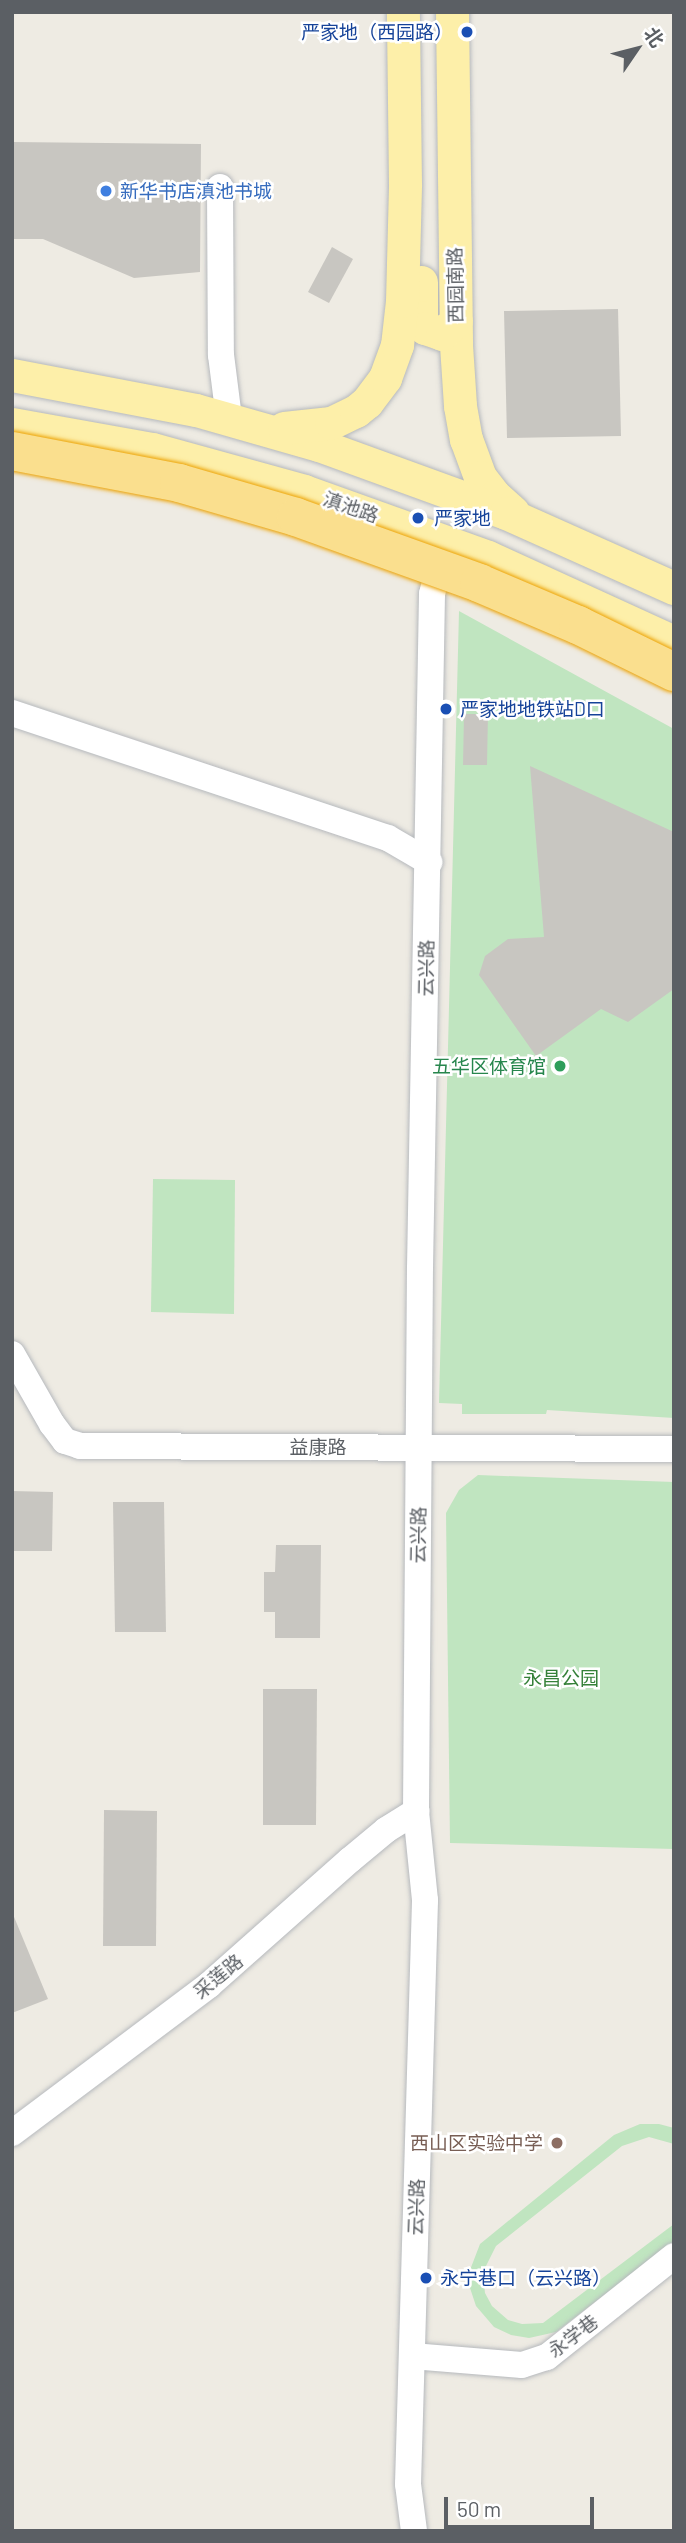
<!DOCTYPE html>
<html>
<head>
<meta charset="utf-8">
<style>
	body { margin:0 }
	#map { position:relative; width:686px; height:2543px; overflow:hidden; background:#eeebe3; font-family:Barlow,"Noto Sans SC",sans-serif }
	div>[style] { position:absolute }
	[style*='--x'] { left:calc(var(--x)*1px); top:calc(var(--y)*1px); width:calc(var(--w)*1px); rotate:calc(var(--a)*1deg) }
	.green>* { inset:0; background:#c0e5c0 }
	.building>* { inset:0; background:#c8c6c1 }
	.roads { filter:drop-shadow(0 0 2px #b6b9bd) drop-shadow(0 0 2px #b6b9bd) }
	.minor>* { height:26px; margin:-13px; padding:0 13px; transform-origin:13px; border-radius:13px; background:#fff }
	.major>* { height:33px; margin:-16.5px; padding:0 16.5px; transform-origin:16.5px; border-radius:16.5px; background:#fdefa9 }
	.bridges { filter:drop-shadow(0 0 2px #eca305) drop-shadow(0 0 2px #eca305) }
	.highway-bridge>* { height:38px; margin:-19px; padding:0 19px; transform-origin:19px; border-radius:19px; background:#fadf8e }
	.dots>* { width:19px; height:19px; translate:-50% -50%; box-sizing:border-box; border:4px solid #fff; border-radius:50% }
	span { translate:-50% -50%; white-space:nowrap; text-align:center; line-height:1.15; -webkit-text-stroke:5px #fff; paint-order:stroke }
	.transit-label { font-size:19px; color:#164399 }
	.right { translate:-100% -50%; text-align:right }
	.left { translate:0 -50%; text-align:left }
	.shop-label { font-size:19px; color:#366cbe }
	.street-label { font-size:19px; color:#5b5f64 }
	.leisure-label { font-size:19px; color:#27864d }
	.park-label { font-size:19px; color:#358139 }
	.education-label { font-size:19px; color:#785e54 }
	.frame { position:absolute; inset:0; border:14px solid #5b5f64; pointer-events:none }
	.north { position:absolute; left:602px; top:14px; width:70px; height:70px; -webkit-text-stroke:5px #fff; paint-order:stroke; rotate:55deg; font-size:19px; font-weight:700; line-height:28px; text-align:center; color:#5b5f64 }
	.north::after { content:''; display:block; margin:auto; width:24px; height:32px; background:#5b5f64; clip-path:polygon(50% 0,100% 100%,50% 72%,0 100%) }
	.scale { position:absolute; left:444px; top:2497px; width:150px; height:32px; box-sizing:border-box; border:4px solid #5b5f64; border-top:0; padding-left:9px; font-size:21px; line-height:24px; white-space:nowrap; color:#5b5f64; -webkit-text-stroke:5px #fff; paint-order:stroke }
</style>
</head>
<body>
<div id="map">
	<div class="green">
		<i style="clip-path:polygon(459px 611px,674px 729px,674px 1418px,547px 1410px,546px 1414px,462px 1414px,462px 1404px,439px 1403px)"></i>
		<i style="clip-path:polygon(153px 1179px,235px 1180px,234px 1314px,151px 1312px)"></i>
		<i style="clip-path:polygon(478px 1475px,674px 1482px,674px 1849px,450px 1843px,446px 1513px,459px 1490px)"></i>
		<i style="clip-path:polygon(640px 2124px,659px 2124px,674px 2128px,674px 2144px,649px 2137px,622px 2146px,496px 2246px,483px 2272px,485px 2293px,492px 2306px,508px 2320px,522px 2324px,543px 2323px,674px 2224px,674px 2241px,556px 2332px,529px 2338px,511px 2335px,494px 2327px,476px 2306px,470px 2288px,470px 2270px,480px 2244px,614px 2135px)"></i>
	</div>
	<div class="building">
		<i style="clip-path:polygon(12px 142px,201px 144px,200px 272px,134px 278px,43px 239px,12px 239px)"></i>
		<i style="clip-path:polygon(332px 247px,353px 259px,329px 303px,308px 292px)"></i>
		<i style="clip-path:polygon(618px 309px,621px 436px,507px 438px,504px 311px)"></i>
		<i style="clip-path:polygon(464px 714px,488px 714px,487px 765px,463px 765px)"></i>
		<i style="clip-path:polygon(530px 766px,674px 832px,674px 989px,628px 1022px,601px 1009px,536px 1056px,479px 975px,485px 956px,508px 939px,544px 937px)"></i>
		<i style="clip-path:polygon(12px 1491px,53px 1492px,52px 1551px,12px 1551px)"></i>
		<i style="clip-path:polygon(113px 1502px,164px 1502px,166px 1632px,115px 1632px)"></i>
		<i style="clip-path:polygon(276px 1545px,321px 1545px,320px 1638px,275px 1638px,275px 1612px,264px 1612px,264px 1572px,275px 1572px)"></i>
		<i style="clip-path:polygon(263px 1689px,317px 1689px,316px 1825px,263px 1825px)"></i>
		<i style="clip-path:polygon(104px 1810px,157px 1811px,156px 1946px,103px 1946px)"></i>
		<i style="clip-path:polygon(12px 1912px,48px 1999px,12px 2013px)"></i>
	</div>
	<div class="roads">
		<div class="minor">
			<i style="--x:220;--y:187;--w:168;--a:89.7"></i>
			<i style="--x:221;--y:355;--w:64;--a:82.8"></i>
			<i style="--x:12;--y:713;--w:396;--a:18.4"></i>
			<i style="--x:388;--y:838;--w:48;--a:30.3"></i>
			<i style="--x:12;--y:1354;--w:81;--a:60.3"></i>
			<i style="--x:52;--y:1424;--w:21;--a:53"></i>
			<i style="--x:65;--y:1441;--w:16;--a:18"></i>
			<i style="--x:80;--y:1446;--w:594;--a:0.29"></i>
			<i style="--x:12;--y:2133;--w:246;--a:-36.9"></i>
			<i style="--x:209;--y:1985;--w:188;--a:-41.6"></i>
			<i style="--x:350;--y:1860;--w:47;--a:-39.8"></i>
			<i style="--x:386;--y:1830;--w:36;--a:-32"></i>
			<i style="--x:412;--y:2356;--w:110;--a:4.7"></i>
			<i style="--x:522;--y:2365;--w:26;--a:-18"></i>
			<i style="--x:547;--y:2357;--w:162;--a:-38.5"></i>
			<i style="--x:414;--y:2531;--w:47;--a:-97.3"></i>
			<i style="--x:408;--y:2484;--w:584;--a:-88.33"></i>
			<i style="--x:425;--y:1900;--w:89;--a:-95.8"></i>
			<i style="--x:416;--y:1811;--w:543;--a:-89.58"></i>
			<i style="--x:420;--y:1268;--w:674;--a:-88.98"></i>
			<i style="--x:432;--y:594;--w:41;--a:-76"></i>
		</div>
		<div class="major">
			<i style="--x:452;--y:12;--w:333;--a:89.3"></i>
			<i style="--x:456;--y:345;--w:61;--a:86.2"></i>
			<i style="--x:460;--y:406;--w:34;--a:80"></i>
			<i style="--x:466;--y:439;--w:40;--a:69.8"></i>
			<i style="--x:480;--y:477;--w:24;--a:52"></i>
			<i style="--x:495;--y:496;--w:24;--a:42"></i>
			<i style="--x:421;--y:282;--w:35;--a:90"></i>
			<i style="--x:421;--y:317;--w:12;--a:70"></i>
			<i style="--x:425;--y:328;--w:18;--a:19"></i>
			<i style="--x:442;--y:334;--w:19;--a:-43"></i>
			<i style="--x:12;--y:375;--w:187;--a:10.8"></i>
			<i style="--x:196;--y:410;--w:128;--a:15.9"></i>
			<i style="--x:319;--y:445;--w:199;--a:20"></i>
			<i style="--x:506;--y:513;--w:184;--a:24.1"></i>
			<i style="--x:12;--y:424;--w:142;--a:10.1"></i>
			<i style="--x:152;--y:449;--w:158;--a:15.4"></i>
			<i style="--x:304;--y:491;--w:195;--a:19.7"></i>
			<i style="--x:488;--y:557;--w:205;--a:24.6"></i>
			<i style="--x:284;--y:428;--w:47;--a:-6.1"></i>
			<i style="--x:331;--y:423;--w:28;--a:-26"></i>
			<i style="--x:356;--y:411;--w:14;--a:-39"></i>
			<i style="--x:367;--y:402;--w:30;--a:-53"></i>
			<i style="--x:385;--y:378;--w:35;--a:-70"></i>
			<i style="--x:397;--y:345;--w:44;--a:-83.5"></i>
			<i style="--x:402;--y:301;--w:117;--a:-88.5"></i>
			<i style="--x:405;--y:184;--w:172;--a:-90.7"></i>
		</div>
	</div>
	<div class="bridges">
		<div class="highway-bridge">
			<i style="--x:12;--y:451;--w:170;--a:10.8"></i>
			<i style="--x:179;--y:483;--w:122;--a:16.2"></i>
			<i style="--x:296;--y:517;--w:195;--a:19.8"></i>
			<i style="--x:479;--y:583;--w:108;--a:23"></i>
			<i style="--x:578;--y:625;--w:107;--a:26.1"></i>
		</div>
	</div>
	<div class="dots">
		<i style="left:467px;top:32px;background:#1a4fb4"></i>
		<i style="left:106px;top:191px;background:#3f7fe0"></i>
		<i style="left:418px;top:518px;background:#1a4fb4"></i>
		<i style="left:446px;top:709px;background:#1a4fb4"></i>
		<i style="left:560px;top:1066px;background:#2e9e5b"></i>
		<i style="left:557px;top:2143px;background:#8d6e63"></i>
		<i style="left:426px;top:2278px;background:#1a4fb4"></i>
	</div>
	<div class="transit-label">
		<span class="right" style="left:453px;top:32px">严家地（西园路）</span>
		<span class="left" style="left:434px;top:518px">严家地</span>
		<span class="left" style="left:460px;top:709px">严家地地铁站D口</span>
		<span class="left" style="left:440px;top:2278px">永宁巷口（云兴路）</span>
	</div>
	<div class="shop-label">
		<span class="left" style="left:120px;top:191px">新华书店滇池书城</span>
	</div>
	<div class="street-label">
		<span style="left:455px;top:285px;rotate:-91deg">西园南路</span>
		<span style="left:351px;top:507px;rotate:19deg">滇池路</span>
		<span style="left:426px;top:968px;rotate:-89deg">云兴路</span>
		<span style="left:318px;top:1447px">益康路</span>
		<span style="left:418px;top:1535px;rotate:-89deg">云兴路</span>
		<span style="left:218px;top:1976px;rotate:-39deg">采莲路</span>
		<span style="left:416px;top:2207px;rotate:-88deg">云兴路</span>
		<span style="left:573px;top:2336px;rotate:-37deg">永学巷</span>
	</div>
	<div class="leisure-label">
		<span class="right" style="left:546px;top:1066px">五华区体育馆</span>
	</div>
	<div class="park-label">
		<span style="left:561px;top:1678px">永昌公园</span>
	</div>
	<div class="education-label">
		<span class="right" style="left:543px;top:2143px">西山区实验中学</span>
	</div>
	<div class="frame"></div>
	<div class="north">北</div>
	<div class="scale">50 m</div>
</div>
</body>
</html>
